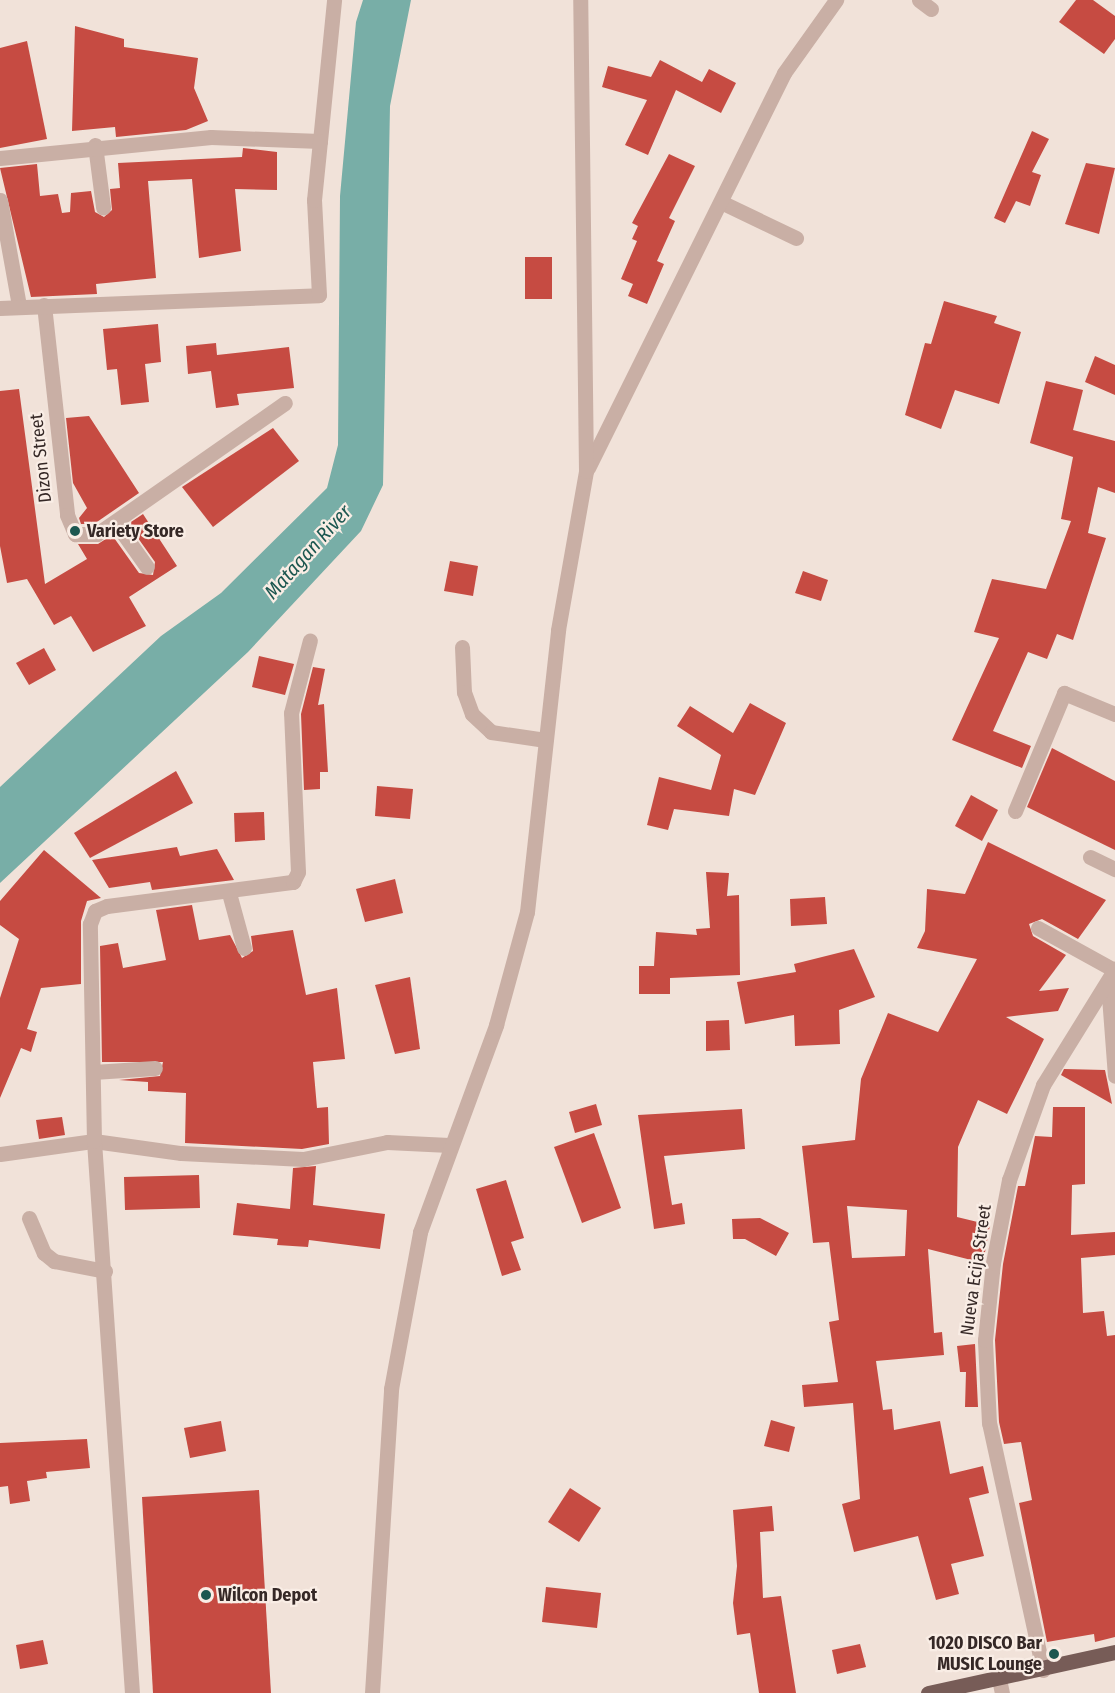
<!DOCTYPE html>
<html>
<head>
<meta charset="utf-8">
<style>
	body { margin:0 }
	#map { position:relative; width:1115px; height:1693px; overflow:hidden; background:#f1e2d9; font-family:"Fira Sans Condensed",sans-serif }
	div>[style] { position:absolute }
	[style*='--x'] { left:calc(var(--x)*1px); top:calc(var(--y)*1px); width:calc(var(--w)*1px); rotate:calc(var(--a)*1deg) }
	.water>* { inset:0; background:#78aea7 }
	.building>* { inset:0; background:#c64b42 }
	.minor>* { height:15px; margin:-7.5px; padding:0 7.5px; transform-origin:7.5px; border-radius:7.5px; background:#c9afa5 }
	.major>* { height:15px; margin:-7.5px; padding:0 7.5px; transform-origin:7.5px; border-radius:7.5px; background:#775c57 }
	.dots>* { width:16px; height:16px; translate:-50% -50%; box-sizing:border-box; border:3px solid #f9ede5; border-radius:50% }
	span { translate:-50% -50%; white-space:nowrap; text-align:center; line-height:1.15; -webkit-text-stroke:4.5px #f9ede5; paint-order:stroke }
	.street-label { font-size:18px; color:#352826 }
	.poi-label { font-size:18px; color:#352826; font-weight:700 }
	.left { translate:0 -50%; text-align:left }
	.right { translate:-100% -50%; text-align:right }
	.water-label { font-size:20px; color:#1c5750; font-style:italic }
</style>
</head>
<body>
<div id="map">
	<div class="water">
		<i style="clip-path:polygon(363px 0,411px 0,390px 106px,383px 485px,361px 531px,248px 652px,0 883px,0 787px,161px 636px,221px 593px,327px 488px,338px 445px,340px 196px,356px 22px)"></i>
	</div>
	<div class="building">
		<i style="clip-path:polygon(1076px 0,1093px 0,1115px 16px,1115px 39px,1104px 54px,1059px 22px)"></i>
		<i style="clip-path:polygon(75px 26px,124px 39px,124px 47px,198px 58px,194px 88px,208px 121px,186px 130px,116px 137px,115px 127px,72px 131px)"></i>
		<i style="clip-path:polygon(27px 41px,47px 139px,0 148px,0 48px)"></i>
		<i style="clip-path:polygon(660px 60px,702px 82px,709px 69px,736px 83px,721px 113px,676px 90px,648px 155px,625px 145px,647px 100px,602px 87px,608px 66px,651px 77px)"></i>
		<i style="clip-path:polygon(1032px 131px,1049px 139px,1032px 172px,1041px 175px,1030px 206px,1016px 201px,1005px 223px,994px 218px)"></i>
		<i style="clip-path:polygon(243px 148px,277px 152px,277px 190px,235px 189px,241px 251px,199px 258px,192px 179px,148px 181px,156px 278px,96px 284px,97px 294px,31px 297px,0 168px,37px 164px,40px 196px,58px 194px,62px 213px,70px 212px,71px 193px,91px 191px,95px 212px,104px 217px,112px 210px,110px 189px,120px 188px,118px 163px,242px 157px)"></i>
		<i style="clip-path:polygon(669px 154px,695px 166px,669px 218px,675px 221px,657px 261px,664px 264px,647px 304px,628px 296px,633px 284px,621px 279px,637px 241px,632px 239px,638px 226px,632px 223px)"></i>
		<i style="clip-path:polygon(1086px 163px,1115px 168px,1099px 234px,1065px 224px)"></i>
		<i style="clip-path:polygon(525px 257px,552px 257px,552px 299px,525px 299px)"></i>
		<i style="clip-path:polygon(944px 301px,997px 316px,994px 323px,1021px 332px,999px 404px,955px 390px,941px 429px,905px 415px,925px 343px,931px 344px)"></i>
		<i style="clip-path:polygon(158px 324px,161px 362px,145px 364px,149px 402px,121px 405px,117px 369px,107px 370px,103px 329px)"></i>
		<i style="clip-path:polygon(216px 343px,217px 355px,289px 347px,294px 388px,237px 394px,239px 405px,216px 408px,211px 371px,188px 374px,186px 346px)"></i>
		<i style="clip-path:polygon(1095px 356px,1115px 365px,1115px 395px,1085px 382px)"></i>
		<i style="clip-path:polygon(1046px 381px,1083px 390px,1073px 430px,1115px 441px,1115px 493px,1098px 487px,1088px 533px,1106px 538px,1073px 640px,1057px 634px,1047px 659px,1028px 652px,993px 731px,1031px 746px,1022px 768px,952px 740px,999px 638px,974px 632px,992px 579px,1046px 589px,1071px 521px,1061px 519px,1073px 457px,1030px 443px)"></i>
		<i style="clip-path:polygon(19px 389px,45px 584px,87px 559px,78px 544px,98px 544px,112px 535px,139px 573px,153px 575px,155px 562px,128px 524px,143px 514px,177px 566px,129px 597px,146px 626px,93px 652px,71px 616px,54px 625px,27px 579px,7px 583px,0 546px,0 391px)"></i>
		<i style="clip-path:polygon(89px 416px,139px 493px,94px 524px,81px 524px,79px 518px,87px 508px,73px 483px,66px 418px)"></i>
		<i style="clip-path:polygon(273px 428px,299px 461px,213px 527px,182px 487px)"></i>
		<i style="clip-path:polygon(450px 561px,478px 566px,473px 596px,444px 591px)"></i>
		<i style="clip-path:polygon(803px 571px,828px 580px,821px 601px,795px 593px)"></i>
		<i style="clip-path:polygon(44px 648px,56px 670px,29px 685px,16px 663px)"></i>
		<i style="clip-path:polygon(259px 656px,294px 664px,285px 695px,252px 687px)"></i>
		<i style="clip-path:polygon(313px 667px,325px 669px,318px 705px,324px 704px,328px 772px,320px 772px,320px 789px,304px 790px,301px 714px)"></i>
		<i style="clip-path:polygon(750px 703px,786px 723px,755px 795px,734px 789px,729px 816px,674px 809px,668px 830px,647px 825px,659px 777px,711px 790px,721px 755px,677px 726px,690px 706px,733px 733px)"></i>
		<i style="clip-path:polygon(1052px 748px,1115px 781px,1115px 850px,1027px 807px)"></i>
		<i style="clip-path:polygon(176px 771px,193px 803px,90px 858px,74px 833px)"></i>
		<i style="clip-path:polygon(377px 786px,413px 789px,410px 819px,375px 816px)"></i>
		<i style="clip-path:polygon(971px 795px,998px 810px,982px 841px,955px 826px)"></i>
		<i style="clip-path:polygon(264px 812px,265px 840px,235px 842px,234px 813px)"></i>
		<i style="clip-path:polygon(evenodd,988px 842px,1106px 900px,1078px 939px,1042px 919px,1029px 924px,1033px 936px,1066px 955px,1039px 991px,1069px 988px,1058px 1011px,1006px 1017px,1044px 1039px,1007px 1114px,978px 1100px,958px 1147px,957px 1217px,990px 1225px,983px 1263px,928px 1249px,934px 1333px,942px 1332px,944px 1355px,876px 1361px,883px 1410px,892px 1409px,894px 1430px,940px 1421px,950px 1474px,983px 1466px,989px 1493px,969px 1498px,984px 1556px,951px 1564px,959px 1594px,936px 1600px,918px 1536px,854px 1552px,842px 1504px,860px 1499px,853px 1403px,804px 1407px,802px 1385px,838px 1382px,829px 1322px,839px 1320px,829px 1242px,813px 1243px,802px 1146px,855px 1140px,861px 1079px,888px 1013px,938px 1032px,977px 959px,917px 948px,925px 931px,927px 889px,965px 894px,988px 842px,847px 1206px,907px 1210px,905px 1256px,852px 1258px,847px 1206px)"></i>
		<i style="clip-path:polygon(177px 847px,180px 856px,217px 849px,234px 880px,152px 890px,150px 882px,109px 888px,92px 860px)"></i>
		<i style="clip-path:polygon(44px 850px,101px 898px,87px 901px,81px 921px,81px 984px,41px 988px,27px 1029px,37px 1032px,31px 1052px,21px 1048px,0 1098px,0 998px,19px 939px,0 925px,0 901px)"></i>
		<i style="clip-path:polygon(706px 872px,729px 873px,727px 896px,739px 895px,740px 975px,670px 978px,670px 994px,639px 994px,639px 966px,654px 966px,656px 932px,697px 935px,696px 929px,710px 928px)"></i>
		<i style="clip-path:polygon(395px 879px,403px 913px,365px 922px,356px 889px)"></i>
		<i style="clip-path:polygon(825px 897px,827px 924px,791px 926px,790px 899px)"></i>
		<i style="clip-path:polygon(192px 905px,199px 940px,230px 935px,242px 958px,253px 951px,251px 936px,293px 930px,306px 995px,337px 988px,345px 1059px,313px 1062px,317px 1108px,328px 1107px,329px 1144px,302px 1149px,185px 1143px,186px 1093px,148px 1091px,148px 1082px,119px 1080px,160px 1076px,163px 1062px,102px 1062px,100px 946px,118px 943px,123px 968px,166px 960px,156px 910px)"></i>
		<i style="clip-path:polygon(854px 949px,875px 997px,839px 1010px,840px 1044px,795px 1046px,794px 1015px,745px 1024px,737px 982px,796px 972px,794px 964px)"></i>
		<i style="clip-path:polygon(410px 977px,420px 1049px,395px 1054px,375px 985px)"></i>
		<i style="clip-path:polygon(729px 1020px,730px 1050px,706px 1051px,706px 1021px)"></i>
		<i style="clip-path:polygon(1064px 1069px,1105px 1070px,1112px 1104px,1061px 1075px)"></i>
		<i style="clip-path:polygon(596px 1104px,602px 1125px,575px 1133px,569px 1112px)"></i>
		<i style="clip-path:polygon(1053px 1107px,1085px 1107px,1085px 1184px,1072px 1185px,1071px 1235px,1115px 1232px,1115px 1255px,1081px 1258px,1083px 1313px,1104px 1311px,1107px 1336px,1115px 1335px,1115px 1637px,1095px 1642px,1094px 1634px,1047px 1642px,1019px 1503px,1032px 1500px,1021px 1442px,1004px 1444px,999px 1422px,995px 1340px,1003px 1264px,1018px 1186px,1025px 1186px,1035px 1136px,1052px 1137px)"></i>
		<i style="clip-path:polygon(742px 1109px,745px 1149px,664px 1156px,672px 1205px,682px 1203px,685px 1224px,654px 1229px,638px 1115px)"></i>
		<i style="clip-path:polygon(62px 1117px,65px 1135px,39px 1139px,36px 1120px)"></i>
		<i style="clip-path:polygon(594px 1133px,621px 1208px,582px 1223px,554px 1147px)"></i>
		<i style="clip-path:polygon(316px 1166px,313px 1205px,385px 1214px,380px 1249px,309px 1240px,308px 1247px,277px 1245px,278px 1239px,233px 1235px,237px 1203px,290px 1209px,293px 1168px)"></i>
		<i style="clip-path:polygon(199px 1175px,200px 1208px,125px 1210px,124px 1177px)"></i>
		<i style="clip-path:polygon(506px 1180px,524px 1238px,511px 1242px,521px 1270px,502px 1276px,476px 1189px)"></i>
		<i style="clip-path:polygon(760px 1218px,789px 1233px,776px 1256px,745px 1239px,733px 1239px,732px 1219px)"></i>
		<i style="clip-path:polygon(975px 1344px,978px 1407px,965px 1407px,966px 1372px,960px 1372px,957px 1346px)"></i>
		<i style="clip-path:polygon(771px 1420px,795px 1427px,789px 1452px,764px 1446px)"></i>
		<i style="clip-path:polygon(221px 1421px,226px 1451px,190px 1458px,184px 1428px)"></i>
		<i style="clip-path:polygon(87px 1439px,90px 1468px,46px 1472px,47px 1478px,27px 1481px,30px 1501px,10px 1504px,8px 1486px,0 1487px,0 1443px)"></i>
		<i style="clip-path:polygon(570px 1488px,601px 1508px,579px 1542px,548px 1522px)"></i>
		<i style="clip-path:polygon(259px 1490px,271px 1693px,153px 1693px,142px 1497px)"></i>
		<i style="clip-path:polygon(772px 1506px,774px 1531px,760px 1532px,763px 1598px,781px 1596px,796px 1693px,759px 1693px,750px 1633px,737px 1635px,733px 1603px,737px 1566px,733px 1510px)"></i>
		<i style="clip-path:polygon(546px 1587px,601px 1593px,597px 1628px,542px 1622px)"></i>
		<i style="clip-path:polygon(43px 1640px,48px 1664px,20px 1669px,16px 1645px)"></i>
		<i style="clip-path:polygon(860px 1644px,866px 1667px,837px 1674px,832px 1650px)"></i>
	</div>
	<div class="minor">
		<i style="--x:919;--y:0;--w:15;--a:37"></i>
		<i style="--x:95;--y:145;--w:63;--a:82.6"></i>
		<i style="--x:0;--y:158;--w:212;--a:-5.7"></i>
		<i style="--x:211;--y:137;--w:109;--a:2.1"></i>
		<i style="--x:320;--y:141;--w:142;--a:-84.3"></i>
		<i style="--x:0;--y:200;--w:108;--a:79.8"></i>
		<i style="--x:723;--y:203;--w:81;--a:25.6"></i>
		<i style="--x:44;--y:305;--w:211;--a:83.7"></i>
		<i style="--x:67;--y:515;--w:21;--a:67"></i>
		<i style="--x:75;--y:534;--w:22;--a:0"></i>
		<i style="--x:97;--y:534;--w:229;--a:-34.9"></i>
		<i style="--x:0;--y:308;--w:319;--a:-2.3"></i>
		<i style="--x:319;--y:295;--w:95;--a:-93"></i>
		<i style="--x:314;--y:200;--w:59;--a:-84.2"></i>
		<i style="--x:588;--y:468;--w:441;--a:-63.6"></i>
		<i style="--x:784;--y:73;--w:90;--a:-54.5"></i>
		<i style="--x:115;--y:522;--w:55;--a:54.6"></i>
		<i style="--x:462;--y:647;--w:45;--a:87.5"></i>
		<i style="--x:464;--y:692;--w:23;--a:70"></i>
		<i style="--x:472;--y:714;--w:26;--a:43"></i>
		<i style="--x:491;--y:732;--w:55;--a:8.4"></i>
		<i style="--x:1015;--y:811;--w:128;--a:-67.4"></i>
		<i style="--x:1064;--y:693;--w:55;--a:22.4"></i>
		<i style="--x:1090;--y:857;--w:28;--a:26"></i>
		<i style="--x:229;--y:893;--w:57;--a:74.7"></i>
		<i style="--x:1038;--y:928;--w:87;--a:28.9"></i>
		<i style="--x:1108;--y:983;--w:93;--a:85.7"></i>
		<i style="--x:93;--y:1072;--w:62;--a:-3.7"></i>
		<i style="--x:0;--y:1154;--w:95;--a:-7.9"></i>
		<i style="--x:94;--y:1141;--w:88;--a:7.9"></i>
		<i style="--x:181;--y:1153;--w:122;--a:2.8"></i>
		<i style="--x:303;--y:1159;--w:86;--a:-11.4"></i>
		<i style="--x:387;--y:1142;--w:62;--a:2.8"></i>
		<i style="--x:29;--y:1218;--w:38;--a:67"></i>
		<i style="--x:44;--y:1253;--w:13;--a:39"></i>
		<i style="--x:54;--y:1261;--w:52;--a:11.1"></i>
		<i style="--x:1043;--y:1670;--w:253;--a:-102.3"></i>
		<i style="--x:989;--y:1423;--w:83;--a:-92.8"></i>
		<i style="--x:985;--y:1340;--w:77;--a:-84.1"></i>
		<i style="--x:993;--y:1263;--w:85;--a:-79.1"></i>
		<i style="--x:1009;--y:1180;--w:101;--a:-70.3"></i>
		<i style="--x:1043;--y:1085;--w:137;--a:-58.2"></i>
		<i style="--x:999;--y:1679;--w:14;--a:78"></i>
		<i style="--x:132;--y:1693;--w:553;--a:-93.94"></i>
		<i style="--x:94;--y:1141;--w:217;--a:-91.1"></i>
		<i style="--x:90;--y:924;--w:14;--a:-69"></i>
		<i style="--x:95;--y:911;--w:13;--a:-23"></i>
		<i style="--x:107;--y:906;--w:188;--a:-7.4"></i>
		<i style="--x:293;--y:882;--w:11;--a:-63"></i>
		<i style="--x:298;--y:872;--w:159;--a:-92.5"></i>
		<i style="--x:291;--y:713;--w:75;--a:-75.4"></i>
		<i style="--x:372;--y:1693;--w:305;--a:-86.4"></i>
		<i style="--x:391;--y:1389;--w:160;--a:-79.5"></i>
		<i style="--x:420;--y:1232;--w:221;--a:-69.8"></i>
		<i style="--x:496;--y:1025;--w:117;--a:-74.7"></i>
		<i style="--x:527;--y:912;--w:284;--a:-83.7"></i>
		<i style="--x:558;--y:630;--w:161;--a:-80"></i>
		<i style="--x:586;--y:471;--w:471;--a:-90.7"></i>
	</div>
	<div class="major">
		<i style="--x:928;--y:1693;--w:191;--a:-12.4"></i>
	</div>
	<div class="dots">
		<i style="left:75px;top:531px;background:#1c5750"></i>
		<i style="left:206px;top:1595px;background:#1c5750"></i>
		<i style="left:1054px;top:1654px;background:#1c5750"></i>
	</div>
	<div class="street-label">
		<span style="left:41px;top:458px;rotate:-96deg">Dizon Street</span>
		<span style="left:976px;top:1270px;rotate:-82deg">Nueva Ecija Street</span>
	</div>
	<div class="poi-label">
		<span class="left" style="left:87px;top:531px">Variety Store</span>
		<span class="left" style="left:218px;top:1595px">Wilcon Depot</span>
		<span class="right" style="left:1042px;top:1654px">1020 DISCO Bar<br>MUSIC Lounge</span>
	</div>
	<div class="water-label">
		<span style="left:308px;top:552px;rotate:-48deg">Matagan River</span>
	</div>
</div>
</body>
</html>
